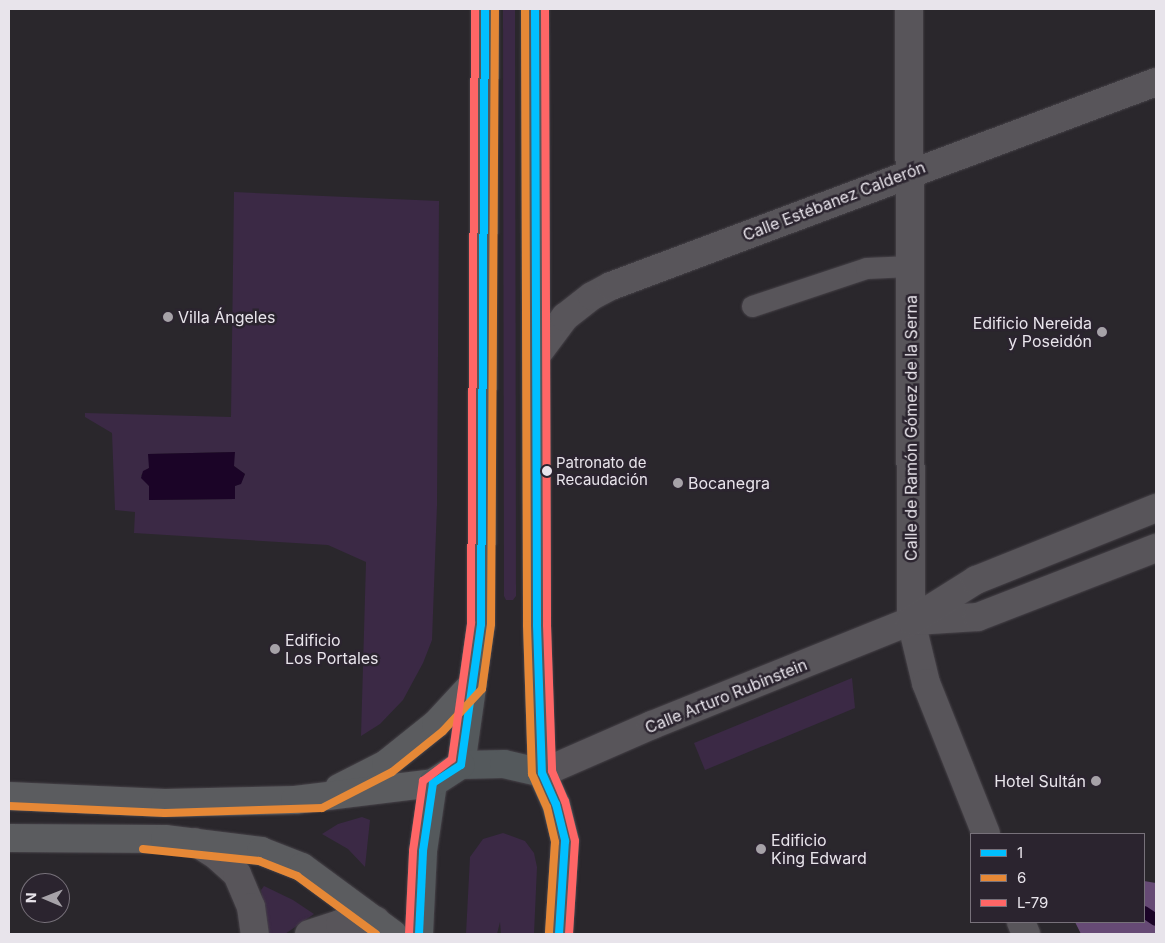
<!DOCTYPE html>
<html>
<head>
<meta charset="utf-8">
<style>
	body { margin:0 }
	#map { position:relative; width:1165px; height:943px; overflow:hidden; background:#2a272c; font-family:Inter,sans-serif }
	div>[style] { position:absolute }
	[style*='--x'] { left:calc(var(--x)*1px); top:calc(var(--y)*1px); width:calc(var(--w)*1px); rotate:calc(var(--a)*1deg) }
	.green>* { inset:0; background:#3b2945 }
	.forest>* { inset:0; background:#664a75 }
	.water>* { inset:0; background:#1b0427 }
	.stream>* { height:12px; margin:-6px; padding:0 6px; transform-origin:6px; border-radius:6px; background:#1b0427 }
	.roads { filter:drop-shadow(0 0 1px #464248) drop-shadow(0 0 1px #464248) }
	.service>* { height:21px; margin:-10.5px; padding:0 10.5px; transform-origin:10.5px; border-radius:10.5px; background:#58555a }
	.minor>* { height:28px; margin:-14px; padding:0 14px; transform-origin:14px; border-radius:14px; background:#58555a }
	.secondary>* { height:28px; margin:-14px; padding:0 14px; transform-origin:14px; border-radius:14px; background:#5b5c5f }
	.primary>* { height:28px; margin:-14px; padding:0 14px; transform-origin:14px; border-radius:14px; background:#54595c }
	.bus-1>* { height:8px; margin:-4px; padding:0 4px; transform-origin:4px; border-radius:4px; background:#00bfff }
	.bus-2>* { height:8px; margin:-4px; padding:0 4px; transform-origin:4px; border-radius:4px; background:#e68836 }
	.bus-3>* { height:8px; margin:-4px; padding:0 4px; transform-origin:4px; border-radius:4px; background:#f66 }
	.dots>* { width:14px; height:14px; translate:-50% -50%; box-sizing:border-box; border:2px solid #2b242f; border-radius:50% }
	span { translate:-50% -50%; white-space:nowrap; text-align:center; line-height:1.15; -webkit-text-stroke:5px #2b242f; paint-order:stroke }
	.bus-label { font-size:15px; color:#e8e4eb }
	.left { translate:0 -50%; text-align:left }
	.street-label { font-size:16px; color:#e8e4eb }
	.poi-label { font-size:16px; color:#e8e4eb }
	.right { translate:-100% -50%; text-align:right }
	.frame { position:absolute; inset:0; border:10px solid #e8e4eb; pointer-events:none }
	.legend { position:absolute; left:970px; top:833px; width:175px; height:90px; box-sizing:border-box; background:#2b242f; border:1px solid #77717a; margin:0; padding:6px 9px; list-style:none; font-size:15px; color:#e8e4eb }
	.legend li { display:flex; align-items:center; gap:10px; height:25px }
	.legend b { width:25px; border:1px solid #77717a }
	.north { position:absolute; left:20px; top:873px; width:50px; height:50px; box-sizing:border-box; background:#2b242f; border:1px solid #77717a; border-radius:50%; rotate:271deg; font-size:14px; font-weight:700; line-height:20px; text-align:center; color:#e8e4eb }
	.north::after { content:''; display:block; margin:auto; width:18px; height:22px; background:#a6a2a8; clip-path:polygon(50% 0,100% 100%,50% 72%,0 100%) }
</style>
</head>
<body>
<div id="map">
	<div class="green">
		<i style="clip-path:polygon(503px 9px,515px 9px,516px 596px,513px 600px,506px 600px,504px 596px)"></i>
		<i style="clip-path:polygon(evenodd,234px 192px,439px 201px,437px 505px,432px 640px,423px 663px,403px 700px,380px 724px,361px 736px,366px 562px,328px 545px,134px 533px,135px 512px,115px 510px,112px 433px,85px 417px,85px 413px,231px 417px,234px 192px,234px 452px,234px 466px,245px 474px,241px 483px,235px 486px,235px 499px,149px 500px,149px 486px,141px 475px,149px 468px,149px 454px,234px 452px)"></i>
		<i style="clip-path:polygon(852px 678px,855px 708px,705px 770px,694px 743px)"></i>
		<i style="clip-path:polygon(362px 817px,370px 820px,365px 867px,348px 849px,322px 834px,338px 824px)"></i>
		<i style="clip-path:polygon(503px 833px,525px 841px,534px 853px,537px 867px,534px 934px,501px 934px,500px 922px,497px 934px,466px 934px,470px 857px,483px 839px)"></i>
		<i style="clip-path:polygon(264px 886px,293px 900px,314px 914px,285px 934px,266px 934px,261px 890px)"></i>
	</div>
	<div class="forest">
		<i style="clip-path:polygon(1144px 881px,1156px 883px,1156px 934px,1081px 934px,1075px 922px,1144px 922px)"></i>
	</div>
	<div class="water">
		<i style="clip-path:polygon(235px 452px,234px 466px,245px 474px,241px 484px,235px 486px,235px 499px,149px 500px,149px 486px,141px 478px,143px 471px,149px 468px,148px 454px)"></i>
	</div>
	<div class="stream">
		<i style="--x:1144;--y:912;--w:14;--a:34"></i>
	</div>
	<div class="roads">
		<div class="service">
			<i style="--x:752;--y:306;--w:120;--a:-18.4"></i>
			<i style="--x:866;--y:268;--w:44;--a:-2.6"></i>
		</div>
		<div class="minor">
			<i style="--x:909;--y:9;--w:612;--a:89.81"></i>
			<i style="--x:911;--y:621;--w:64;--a:76.4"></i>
			<i style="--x:926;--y:683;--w:162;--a:68.3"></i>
			<i style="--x:536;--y:356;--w:49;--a:-53.4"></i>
			<i style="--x:565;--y:317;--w:34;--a:-38"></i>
			<i style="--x:592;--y:296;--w:21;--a:-28"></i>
			<i style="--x:611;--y:286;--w:582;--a:-20.52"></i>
			<i style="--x:915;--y:621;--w:63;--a:-3.6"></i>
			<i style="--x:978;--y:617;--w:191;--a:-21.2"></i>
			<i style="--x:542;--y:773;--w:120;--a:-23.6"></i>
			<i style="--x:652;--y:725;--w:279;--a:-21.9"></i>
			<i style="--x:911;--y:621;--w:77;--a:-32.2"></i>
			<i style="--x:976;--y:580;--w:194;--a:-21.8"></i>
			<i style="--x:195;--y:842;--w:26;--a:32"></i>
			<i style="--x:217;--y:856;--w:27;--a:42"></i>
			<i style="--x:237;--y:874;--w:36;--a:67"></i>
			<i style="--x:251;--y:907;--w:27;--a:82"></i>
			<i style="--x:1021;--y:922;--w:13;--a:67"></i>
			<i style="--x:309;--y:934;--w:33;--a:-18"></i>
			<i style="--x:340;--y:924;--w:36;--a:-6"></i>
		</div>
		<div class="secondary">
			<i style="--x:339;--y:788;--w:53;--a:-27.1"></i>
			<i style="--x:386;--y:764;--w:64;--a:-38.7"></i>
			<i style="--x:436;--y:724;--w:54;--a:-47.2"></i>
			<i style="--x:9;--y:796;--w:156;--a:2.6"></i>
			<i style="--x:165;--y:803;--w:130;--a:-1.3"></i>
			<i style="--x:295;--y:800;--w:139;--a:-7"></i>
			<i style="--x:9;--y:838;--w:156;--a:0.4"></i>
			<i style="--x:165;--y:839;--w:97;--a:7.1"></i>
			<i style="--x:261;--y:851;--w:44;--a:21.3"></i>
			<i style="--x:302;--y:867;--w:113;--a:36.4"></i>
		</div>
		<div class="primary">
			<i style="--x:535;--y:9;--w:616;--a:89.81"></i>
			<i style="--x:537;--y:625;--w:148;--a:88.1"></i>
			<i style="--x:542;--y:773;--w:34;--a:66"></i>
			<i style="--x:556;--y:804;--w:38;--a:76"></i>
			<i style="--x:565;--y:841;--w:93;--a:93.7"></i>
			<i style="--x:461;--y:765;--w:142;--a:-81.9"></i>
			<i style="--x:481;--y:624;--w:615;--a:-89.63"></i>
			<i style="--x:461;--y:765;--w:43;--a:-1.3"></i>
			<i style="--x:504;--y:764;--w:39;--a:13"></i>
			<i style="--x:419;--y:934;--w:83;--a:-87.2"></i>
			<i style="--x:423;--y:851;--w:69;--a:-81.6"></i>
			<i style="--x:433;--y:783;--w:33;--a:-33"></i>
		</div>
	</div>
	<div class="bus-1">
		<i style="--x:535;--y:9;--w:616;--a:89.81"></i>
		<i style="--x:537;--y:625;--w:148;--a:88.1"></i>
		<i style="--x:542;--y:773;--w:34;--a:66"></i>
		<i style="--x:556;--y:804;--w:38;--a:76"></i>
		<i style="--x:565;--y:841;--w:93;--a:93.7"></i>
		<i style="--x:461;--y:765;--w:142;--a:-81.9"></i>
		<i style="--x:481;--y:624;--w:615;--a:-89.63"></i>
		<i style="--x:419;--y:934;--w:83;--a:-87.2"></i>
		<i style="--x:423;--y:851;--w:69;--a:-81.6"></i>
		<i style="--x:433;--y:783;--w:33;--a:-33"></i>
	</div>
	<div class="bus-2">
		<i style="--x:525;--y:9;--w:616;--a:89.81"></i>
		<i style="--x:527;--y:625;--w:149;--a:88.1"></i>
		<i style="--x:532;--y:774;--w:36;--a:66"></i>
		<i style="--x:547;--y:807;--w:36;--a:77"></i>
		<i style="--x:555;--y:842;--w:91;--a:93.8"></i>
		<i style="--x:9;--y:806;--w:156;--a:2.6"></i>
		<i style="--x:165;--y:813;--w:157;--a:-1.8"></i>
		<i style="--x:322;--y:808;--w:79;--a:-27.2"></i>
		<i style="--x:392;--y:772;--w:65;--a:-38.8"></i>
		<i style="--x:443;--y:731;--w:57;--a:-47.1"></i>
		<i style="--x:482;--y:689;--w:66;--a:-82.1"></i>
		<i style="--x:491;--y:624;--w:615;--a:-89.63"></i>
		<i style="--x:143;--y:849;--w:117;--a:5.9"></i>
		<i style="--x:259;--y:861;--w:41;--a:21.5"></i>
		<i style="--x:297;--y:876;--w:98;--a:36.3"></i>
	</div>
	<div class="bus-3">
		<i style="--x:545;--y:9;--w:616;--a:89.81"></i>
		<i style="--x:547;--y:625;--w:146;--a:88"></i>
		<i style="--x:552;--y:771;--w:33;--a:67"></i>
		<i style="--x:565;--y:801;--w:41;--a:76"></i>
		<i style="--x:575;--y:841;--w:93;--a:93.7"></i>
		<i style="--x:409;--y:934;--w:83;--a:-87.2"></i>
		<i style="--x:413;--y:851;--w:71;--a:-81.9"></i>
		<i style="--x:423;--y:781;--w:36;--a:-37"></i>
		<i style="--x:452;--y:759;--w:137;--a:-82"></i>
		<i style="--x:471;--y:623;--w:614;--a:-89.63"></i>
	</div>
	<div class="dots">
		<i style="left:168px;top:317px;background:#a6a2a8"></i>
		<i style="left:1102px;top:332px;background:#a6a2a8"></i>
		<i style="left:547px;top:471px;background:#e8e4eb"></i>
		<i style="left:678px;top:483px;background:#a6a2a8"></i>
		<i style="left:275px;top:649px;background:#a6a2a8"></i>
		<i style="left:1096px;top:781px;background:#a6a2a8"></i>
		<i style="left:761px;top:849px;background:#a6a2a8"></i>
	</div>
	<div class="bus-label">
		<span class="left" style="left:556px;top:471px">Patronato de<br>Recaudación</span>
	</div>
	<div class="street-label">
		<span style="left:834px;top:201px;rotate:-21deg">Calle Estébanez Calderón</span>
		<span style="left:911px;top:428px;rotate:-90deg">Calle de Ramón Gómez de la Serna</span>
		<span style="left:726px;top:696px;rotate:-22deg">Calle Arturo Rubinstein</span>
	</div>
	<div class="poi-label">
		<span class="left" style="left:178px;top:317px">Villa Ángeles</span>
		<span class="right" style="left:1092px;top:332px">Edificio Nereida<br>y Poseidón</span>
		<span class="left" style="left:688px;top:483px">Bocanegra</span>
		<span class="left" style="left:285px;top:649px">Edificio<br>Los Portales</span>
		<span class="right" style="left:1086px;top:781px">Hotel Sultán</span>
		<span class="left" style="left:771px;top:849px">Edificio<br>King Edward</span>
	</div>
	<div class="frame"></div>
	<ul class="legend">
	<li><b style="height:6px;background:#00bfff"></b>1</li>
	<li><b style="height:6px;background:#e68836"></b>6</li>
	<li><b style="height:6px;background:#f66"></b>L-79</li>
	</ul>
	<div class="north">N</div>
</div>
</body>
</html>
